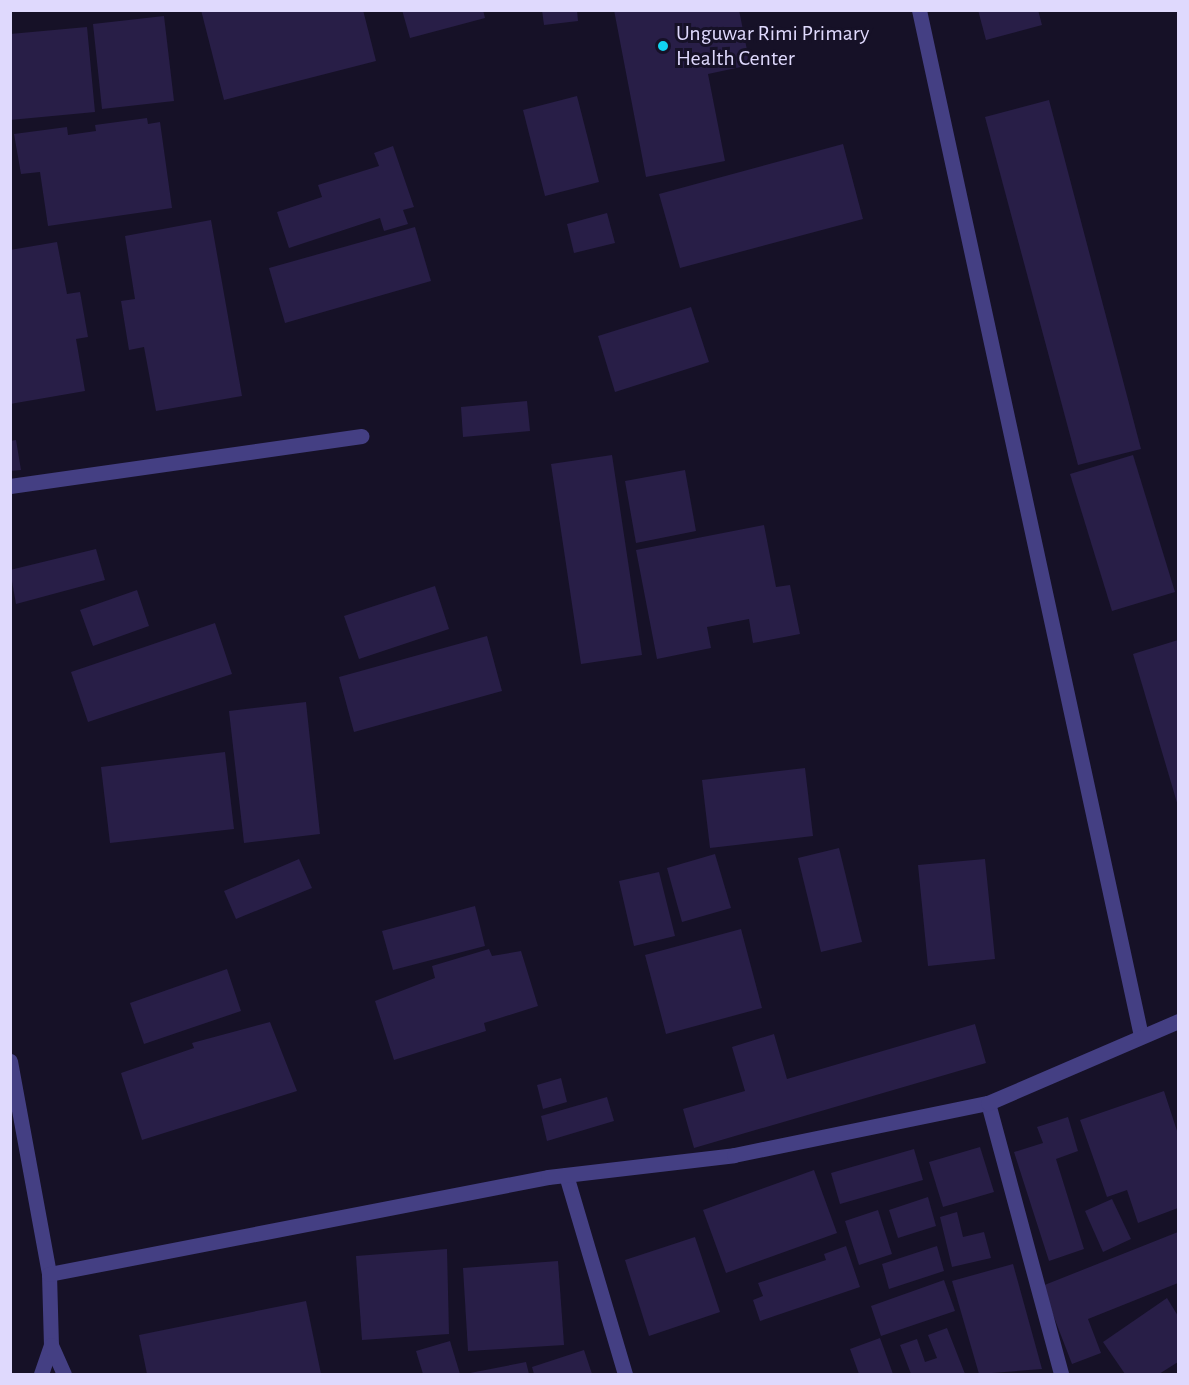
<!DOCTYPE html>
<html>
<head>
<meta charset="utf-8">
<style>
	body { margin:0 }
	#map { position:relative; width:1189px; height:1385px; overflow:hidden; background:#161127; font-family:"Alegreya Sans",sans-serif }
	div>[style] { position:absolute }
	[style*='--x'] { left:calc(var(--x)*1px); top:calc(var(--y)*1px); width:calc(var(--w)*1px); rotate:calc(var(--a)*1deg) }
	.building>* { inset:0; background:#281e47 }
	.street>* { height:15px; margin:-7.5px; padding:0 7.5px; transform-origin:7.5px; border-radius:7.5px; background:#443f83 }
	.dots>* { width:16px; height:16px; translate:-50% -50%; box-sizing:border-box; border:3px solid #161127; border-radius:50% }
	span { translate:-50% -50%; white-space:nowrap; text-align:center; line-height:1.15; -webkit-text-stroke:6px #161127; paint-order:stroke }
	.poi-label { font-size:22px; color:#dfd9fd }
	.left { translate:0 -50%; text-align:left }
	.frame { position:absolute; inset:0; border:12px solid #dfd9fd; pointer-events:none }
</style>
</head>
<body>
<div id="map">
	<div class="building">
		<i style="clip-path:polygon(201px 10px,363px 10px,376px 61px,224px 100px)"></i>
		<i style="clip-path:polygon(402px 10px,483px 10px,485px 18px,410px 38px)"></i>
		<i style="clip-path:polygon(542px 10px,577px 10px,578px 21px,544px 25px)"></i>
		<i style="clip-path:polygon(614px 10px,739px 10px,750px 65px,708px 74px,725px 161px,646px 177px)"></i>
		<i style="clip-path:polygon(978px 10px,1038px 10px,1042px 25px,986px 40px)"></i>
		<i style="clip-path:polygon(164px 16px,174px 101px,102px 109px,93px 24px)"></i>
		<i style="clip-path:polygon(87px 27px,95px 112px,10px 120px,10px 34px)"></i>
		<i style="clip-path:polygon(577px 96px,599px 182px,545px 196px,523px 110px)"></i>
		<i style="clip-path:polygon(1049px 100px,1141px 449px,1078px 465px,985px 117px)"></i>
		<i style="clip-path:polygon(147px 118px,148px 124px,160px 122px,172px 208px,48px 226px,40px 172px,21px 174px,14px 134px,67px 127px,68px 135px,96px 131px,95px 125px)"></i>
		<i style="clip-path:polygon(843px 144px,863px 219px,680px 268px,659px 194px)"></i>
		<i style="clip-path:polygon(393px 146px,414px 207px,403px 210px,408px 224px,384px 231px,380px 218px,289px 248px,277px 212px,322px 197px,318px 185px,379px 166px,374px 153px)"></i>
		<i style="clip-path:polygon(607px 213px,615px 243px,574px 253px,567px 224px)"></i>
		<i style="clip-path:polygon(211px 220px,242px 396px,156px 411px,144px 347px,129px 350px,121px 301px,135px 299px,125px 236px)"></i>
		<i style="clip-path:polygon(415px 227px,431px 281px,285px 323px,269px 268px)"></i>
		<i style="clip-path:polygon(57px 242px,67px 294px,80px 292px,88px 337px,76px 339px,85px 391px,10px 404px,10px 250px)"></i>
		<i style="clip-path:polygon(691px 307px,709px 362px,615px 392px,598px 336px)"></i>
		<i style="clip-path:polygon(527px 401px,530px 431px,463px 437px,461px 407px)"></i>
		<i style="clip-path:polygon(16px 440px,21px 470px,10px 471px,10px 441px)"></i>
		<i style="clip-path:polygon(612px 455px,642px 655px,581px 664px,551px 464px)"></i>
		<i style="clip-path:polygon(1133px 455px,1175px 592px,1112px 611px,1070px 474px)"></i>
		<i style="clip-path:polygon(685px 470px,696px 531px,636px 543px,625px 481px)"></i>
		<i style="clip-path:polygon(764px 525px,776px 587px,790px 585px,800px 634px,753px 643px,749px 619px,707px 627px,711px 648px,657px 659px,636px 550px)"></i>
		<i style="clip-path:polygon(96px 549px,105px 580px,16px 604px,10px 570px)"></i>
		<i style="clip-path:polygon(435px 586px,449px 629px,359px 659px,344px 616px)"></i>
		<i style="clip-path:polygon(137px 590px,149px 626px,93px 646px,80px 610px)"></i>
		<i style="clip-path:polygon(215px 623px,232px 674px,88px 722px,71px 672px)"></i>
		<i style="clip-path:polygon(487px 636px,502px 691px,354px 732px,339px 677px)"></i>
		<i style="clip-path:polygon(1178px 640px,1178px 806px,1133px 654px)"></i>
		<i style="clip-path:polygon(306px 702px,320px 834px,244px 843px,229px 711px)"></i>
		<i style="clip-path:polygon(225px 752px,234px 829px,110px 843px,101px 767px)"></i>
		<i style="clip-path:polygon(805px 768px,813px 836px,710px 848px,702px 780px)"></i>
		<i style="clip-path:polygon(839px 848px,862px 942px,821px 952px,798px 858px)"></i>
		<i style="clip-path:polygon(715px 854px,731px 908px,682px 922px,667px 868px)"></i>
		<i style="clip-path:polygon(299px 859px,312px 888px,236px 919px,224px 891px)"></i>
		<i style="clip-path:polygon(985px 859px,995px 959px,928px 966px,918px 865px)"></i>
		<i style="clip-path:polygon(659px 872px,675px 936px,634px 946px,619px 881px)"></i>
		<i style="clip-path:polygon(475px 906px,485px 946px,393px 970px,382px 931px)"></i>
		<i style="clip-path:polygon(741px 929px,762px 1008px,666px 1034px,645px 955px)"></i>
		<i style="clip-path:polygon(489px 949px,492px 956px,521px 951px,538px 1006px,484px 1023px,486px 1031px,394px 1060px,375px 1001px,435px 978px,432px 966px)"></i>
		<i style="clip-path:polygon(227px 969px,241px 1011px,144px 1044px,130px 1003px)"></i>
		<i style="clip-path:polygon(270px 1022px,297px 1091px,142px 1140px,121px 1073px,194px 1048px,192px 1043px)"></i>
		<i style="clip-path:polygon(975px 1024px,986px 1063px,694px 1148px,683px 1109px,745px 1091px,732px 1047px,774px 1034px,787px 1079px)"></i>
		<i style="clip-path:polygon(561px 1078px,567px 1102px,543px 1109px,537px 1085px)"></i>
		<i style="clip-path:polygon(1164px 1091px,1178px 1134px,1178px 1208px,1138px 1223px,1127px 1190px,1107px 1197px,1080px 1120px)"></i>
		<i style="clip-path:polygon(607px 1097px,614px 1121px,547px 1141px,541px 1116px)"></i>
		<i style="clip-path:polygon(1068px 1117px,1078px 1151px,1056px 1159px,1084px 1249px,1049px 1261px,1014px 1152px,1043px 1143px,1037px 1127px)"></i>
		<i style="clip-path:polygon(980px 1147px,994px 1192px,943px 1207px,929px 1162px)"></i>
		<i style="clip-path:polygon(914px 1149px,923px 1180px,840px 1204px,831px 1173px)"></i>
		<i style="clip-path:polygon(814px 1170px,837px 1233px,726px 1273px,703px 1210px)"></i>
		<i style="clip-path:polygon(928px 1197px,936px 1226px,898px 1238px,889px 1210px)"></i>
		<i style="clip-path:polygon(1112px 1199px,1131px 1239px,1103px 1252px,1085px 1211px)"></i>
		<i style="clip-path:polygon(878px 1210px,892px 1254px,859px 1265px,845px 1221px)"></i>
		<i style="clip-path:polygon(957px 1212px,963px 1237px,984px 1232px,991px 1258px,952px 1267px,940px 1217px)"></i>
		<i style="clip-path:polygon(1178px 1232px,1178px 1283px,1088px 1319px,1101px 1353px,1072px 1364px,1042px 1286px)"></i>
		<i style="clip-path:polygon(695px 1237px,720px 1312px,649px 1336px,625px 1260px)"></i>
		<i style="clip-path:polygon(846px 1246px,860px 1287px,760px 1321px,753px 1300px,763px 1296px,758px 1283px,826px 1260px,824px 1254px)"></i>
		<i style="clip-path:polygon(937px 1246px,944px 1271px,889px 1289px,882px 1264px)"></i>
		<i style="clip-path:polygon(447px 1249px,449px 1334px,362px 1340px,356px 1256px)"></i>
		<i style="clip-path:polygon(558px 1261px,564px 1345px,468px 1351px,463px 1268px)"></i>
		<i style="clip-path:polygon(1013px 1264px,1042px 1369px,979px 1374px,952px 1281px)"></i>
		<i style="clip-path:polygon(944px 1280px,955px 1311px,881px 1336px,871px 1306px)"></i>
		<i style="clip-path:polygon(1167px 1298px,1178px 1316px,1178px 1362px,1159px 1374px,1125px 1374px,1103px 1342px)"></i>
		<i style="clip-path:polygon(306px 1301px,321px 1374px,147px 1374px,139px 1335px)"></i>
		<i style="clip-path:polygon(947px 1328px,965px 1374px,911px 1374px,900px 1345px,917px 1339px,925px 1362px,937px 1358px,928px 1335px)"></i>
		<i style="clip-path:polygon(880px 1338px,893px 1374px,859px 1374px,850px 1349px)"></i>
		<i style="clip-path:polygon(450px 1341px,460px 1374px,423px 1374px,416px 1351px)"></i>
		<i style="clip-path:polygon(584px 1350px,592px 1374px,534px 1374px,532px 1367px)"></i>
		<i style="clip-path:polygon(526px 1362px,529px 1374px,470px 1374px,470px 1373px)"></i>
	</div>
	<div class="street">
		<i style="--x:919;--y:10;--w:1050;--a:77.79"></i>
		<i style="--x:10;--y:486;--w:355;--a:-8.1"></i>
		<i style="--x:10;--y:1061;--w:217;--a:79.6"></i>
		<i style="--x:49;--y:1274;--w:71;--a:88.4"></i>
		<i style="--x:51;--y:1345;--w:31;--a:109"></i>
		<i style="--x:988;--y:1103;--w:281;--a:74.9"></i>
		<i style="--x:566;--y:1175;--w:208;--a:73.5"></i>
		<i style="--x:49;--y:1274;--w:508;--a:-11"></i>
		<i style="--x:548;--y:1177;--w:187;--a:-6.7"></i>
		<i style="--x:734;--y:1155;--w:259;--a:-11.6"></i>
		<i style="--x:988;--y:1103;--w:207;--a:-23.3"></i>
		<i style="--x:51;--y:1345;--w:32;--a:66"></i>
	</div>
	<div class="dots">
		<i style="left:663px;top:46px;background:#11d3f2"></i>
	</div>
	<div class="poi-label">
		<span class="left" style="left:676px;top:46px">Unguwar Rimi Primary<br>Health Center</span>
	</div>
	<div class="frame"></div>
</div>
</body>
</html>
